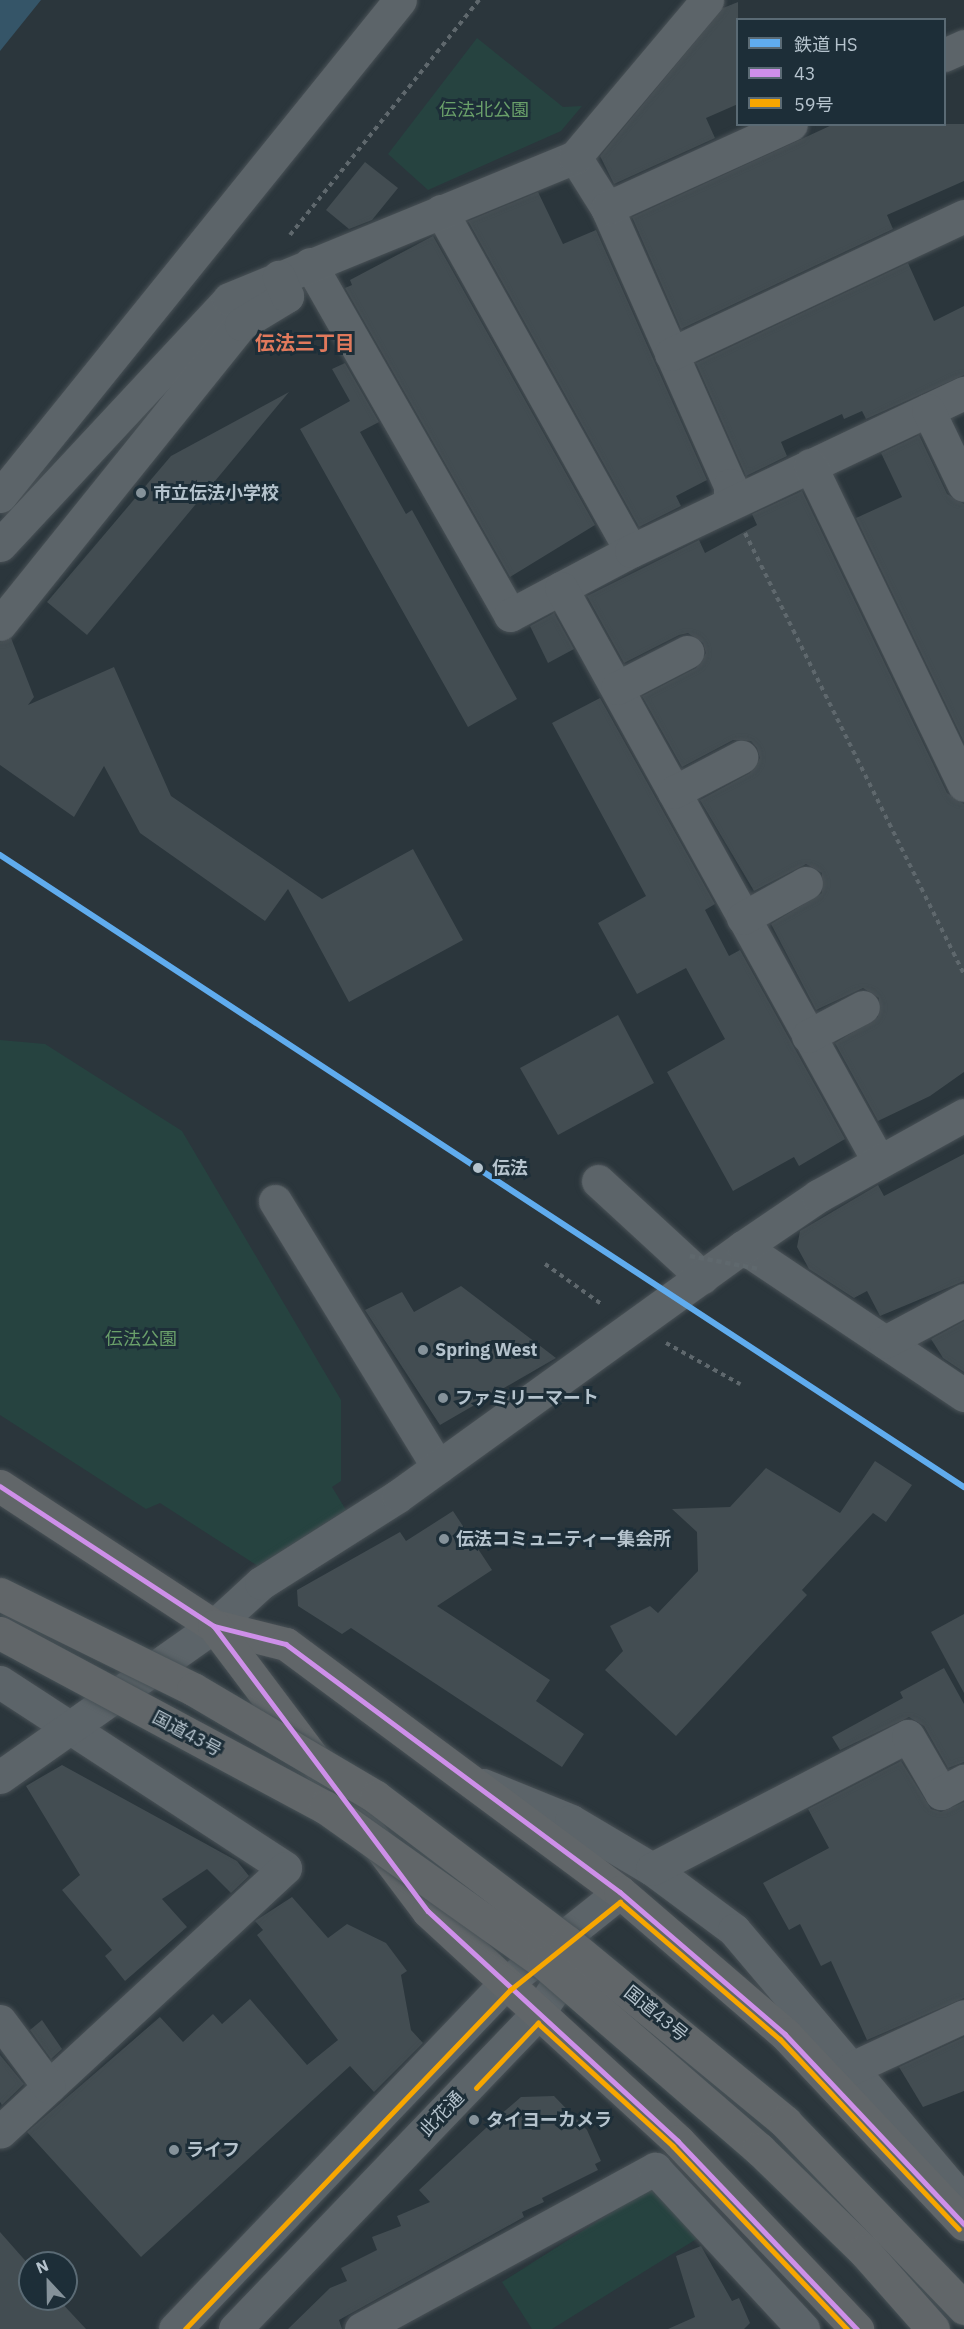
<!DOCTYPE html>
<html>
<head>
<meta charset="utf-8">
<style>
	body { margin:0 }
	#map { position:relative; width:964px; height:2329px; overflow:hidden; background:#2b363c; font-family:"IBM Plex Sans","Noto Sans JP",sans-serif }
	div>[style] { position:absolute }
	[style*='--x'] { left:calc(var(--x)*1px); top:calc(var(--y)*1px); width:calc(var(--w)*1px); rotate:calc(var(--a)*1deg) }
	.green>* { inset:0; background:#264340 }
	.water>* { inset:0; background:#355568 }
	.building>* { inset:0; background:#434d52 }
	.path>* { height:4px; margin-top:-2px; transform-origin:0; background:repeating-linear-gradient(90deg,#5f686d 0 4.5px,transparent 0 9px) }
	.roads { filter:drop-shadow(0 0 2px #495156) drop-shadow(0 0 2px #495156) }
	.minor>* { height:33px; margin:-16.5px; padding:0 16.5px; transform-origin:16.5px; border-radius:16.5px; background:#5c6469 }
	.highway>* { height:33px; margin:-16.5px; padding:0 16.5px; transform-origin:16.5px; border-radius:16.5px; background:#616669 }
	.path-bridge>* { height:4px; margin-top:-2px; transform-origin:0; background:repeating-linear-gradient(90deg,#5f686d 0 4.5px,transparent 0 9px) }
	.bridges { filter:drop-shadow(0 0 2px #485257) drop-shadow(0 0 2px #485257) }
	.highway-bridge>* { height:33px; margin:-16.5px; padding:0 16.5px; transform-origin:16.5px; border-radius:16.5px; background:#616669 }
	.bus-1>* { height:4.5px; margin:-2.25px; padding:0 2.25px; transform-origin:2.25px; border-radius:2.25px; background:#ce8fe9 }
	.bus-2>* { height:4.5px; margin:-2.25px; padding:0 2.25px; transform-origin:2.25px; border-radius:2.25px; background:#f7a600 }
	.rail-1>* { height:6px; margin:-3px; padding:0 3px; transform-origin:3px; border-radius:3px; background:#60acee }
	.dots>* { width:16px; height:16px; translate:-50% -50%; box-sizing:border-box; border:3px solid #1d2e38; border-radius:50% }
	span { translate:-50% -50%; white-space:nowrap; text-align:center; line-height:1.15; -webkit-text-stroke:6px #1d2e38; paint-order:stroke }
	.park-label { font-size:18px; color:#6aa06a }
	.poi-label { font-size:18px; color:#b5c3cd; font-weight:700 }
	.left { translate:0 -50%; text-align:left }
	.stop-label { font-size:18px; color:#b5c3cd; font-weight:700 }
	.street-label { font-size:18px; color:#b5c3cd }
	.neighbourhood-label { font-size:20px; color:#e1795c; font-weight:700 }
	.legend { position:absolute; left:736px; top:18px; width:210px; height:108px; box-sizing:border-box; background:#1d2e38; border:2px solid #5a6a74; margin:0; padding:8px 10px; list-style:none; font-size:18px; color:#b5c3cd }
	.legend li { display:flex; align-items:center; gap:12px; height:30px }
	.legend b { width:30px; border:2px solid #5a6a74 }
	.north { position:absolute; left:18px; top:2251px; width:60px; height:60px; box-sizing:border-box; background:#1d2e38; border:2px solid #5a6a74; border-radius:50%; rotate:338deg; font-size:16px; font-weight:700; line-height:24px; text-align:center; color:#b5c3cd }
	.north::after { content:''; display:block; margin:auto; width:21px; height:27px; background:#85929a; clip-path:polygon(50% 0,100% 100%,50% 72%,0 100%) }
</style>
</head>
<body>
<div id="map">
	<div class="green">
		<i style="clip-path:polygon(477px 38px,563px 107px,582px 106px,561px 131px,428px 190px,388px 154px)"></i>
		<i style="clip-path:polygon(0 1040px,45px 1044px,182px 1131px,341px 1400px,341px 1481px,332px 1487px,346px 1510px,258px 1566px,160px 1503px,146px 1509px,0 1415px)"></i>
		<i style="clip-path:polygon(650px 2188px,698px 2238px,552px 2329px,532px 2329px,502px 2282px)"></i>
	</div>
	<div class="water">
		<i style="clip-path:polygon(0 0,41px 0,0 51px)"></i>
	</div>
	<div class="building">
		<i style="clip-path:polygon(738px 2px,738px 104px,706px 118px,715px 138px,614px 184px,600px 156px,723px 8px)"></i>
		<i style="clip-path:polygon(834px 124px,964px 124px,964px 181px,887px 215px,893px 229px,681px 329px,632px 217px)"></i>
		<i style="clip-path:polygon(365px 162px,398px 188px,372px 220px,349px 229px,326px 210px)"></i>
		<i style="clip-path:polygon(538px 192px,563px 244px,596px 230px,707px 480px,676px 496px,681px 506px,639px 527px,468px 221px)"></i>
		<i style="clip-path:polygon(433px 236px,595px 525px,510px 577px,345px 288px,352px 285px,350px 280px)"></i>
		<i style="clip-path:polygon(908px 263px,934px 321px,964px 306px,964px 375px,866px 419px,862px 411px,844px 419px,842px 414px,781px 442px,787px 456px,746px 476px,696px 363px)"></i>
		<i style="clip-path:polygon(345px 363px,379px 422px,360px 432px,406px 514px,412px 510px,517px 699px,468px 727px,300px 429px,350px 401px,332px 369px)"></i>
		<i style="clip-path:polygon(289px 392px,87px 635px,47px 602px,171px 456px)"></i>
		<i style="clip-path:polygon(919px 435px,947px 494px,964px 504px,964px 742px,856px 518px,902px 497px,881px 453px)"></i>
		<i style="clip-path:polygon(802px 491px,947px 793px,964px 804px,964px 1072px,930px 1096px,878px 1121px,835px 1043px,878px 1017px,879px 998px,863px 988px,816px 1010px,771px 924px,822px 893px,822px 873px,806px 864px,754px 891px,700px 800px,750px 773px,760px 758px,757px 748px,751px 741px,733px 740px,682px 767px,642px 696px,696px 668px,706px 653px,703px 643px,688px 633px,679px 635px,624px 663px,587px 596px,699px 540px,705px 553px,757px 525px,752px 514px)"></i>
		<i style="clip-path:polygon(554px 613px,574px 649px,548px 663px,530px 626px)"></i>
		<i style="clip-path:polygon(11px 638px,34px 697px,28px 705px,114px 667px,171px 796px,322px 899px,413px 849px,463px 940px,349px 1002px,288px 889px,265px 921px,140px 833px,104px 766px,74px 817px,0 765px,0 642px)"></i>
		<i style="clip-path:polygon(600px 698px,715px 904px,705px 910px,729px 956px,740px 950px,845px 1139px,799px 1166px,794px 1157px,733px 1191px,667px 1072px,725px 1039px,686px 968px,637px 994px,598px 923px,646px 896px,552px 723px)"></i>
		<i style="clip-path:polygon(618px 1015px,654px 1083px,558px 1135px,520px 1068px)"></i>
		<i style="clip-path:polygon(964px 1154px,964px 1281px,880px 1316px,867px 1291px,854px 1298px,809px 1269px,797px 1247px,800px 1231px,878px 1185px,884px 1196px)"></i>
		<i style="clip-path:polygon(461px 1286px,556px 1358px,440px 1425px,365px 1310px,402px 1292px,414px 1312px)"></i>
		<i style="clip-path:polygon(964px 1321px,964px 1372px,943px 1358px,931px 1339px)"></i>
		<i style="clip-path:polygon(875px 1461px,912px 1485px,886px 1522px,873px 1513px,802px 1590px,807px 1595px,676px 1736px,605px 1670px,623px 1651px,610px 1626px,650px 1606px,658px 1613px,698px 1571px,697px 1532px,672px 1509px,730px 1507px,766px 1468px,840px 1513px)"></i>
		<i style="clip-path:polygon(453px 1511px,492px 1570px,437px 1606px,550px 1680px,536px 1701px,584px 1734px,562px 1767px,351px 1628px,342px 1634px,298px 1606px,297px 1590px,400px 1532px,406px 1541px)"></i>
		<i style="clip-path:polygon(964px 1614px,964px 1693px,931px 1632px)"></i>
		<i style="clip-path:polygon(944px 1668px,964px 1704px,964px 1762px,948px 1768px,924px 1726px,909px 1717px,840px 1750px,832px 1737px,903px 1698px,900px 1692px)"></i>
		<i style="clip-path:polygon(901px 1761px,931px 1809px,941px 1812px,964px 1802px,964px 1998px,867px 2040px,831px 1961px,821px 1966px,800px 1924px,789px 1930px,763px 1883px,829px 1848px,808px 1809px)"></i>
		<i style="clip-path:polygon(62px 1765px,237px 1861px,249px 1876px,231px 1893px,207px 1869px,162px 1899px,187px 1927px,125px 1981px,105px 1956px,112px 1950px,62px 1890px,80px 1875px,26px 1786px)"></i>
		<i style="clip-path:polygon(292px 1897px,328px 1938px,347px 1924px,386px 1943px,407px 1971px,401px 1975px,411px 2030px,423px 2043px,374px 2092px,350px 2066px,141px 2257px,27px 2132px,160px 2017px,183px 2042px,213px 2014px,222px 2024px,250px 1999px,307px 2065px,338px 2040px,257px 1935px,263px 1930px,255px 1921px)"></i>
		<i style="clip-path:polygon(42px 2020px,62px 2049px,51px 2059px,30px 2030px)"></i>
		<i style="clip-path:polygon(964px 2037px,964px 2091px,923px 2107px,899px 2067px)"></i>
		<i style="clip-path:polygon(0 2055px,24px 2084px,2px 2105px,0 2102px)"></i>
		<i style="clip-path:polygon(554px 2096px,587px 2130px,601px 2161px,595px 2164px,598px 2170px,542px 2198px,544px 2202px,522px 2212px,524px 2217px,339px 2320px,342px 2329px,288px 2329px,330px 2288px,347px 2281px,341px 2268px,377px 2250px,372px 2237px,401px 2226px,397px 2216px,430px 2202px,419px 2190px,500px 2115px,521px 2097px)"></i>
		<i style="clip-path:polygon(0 2232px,30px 2266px,30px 2299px,58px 2299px,86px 2329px,0 2329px)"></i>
		<i style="clip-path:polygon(701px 2246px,732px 2301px,739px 2298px,750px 2323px,744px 2329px,668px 2329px,695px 2317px,676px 2256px)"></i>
	</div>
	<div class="path">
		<i style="--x:290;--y:235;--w:302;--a:-51.2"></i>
		<i style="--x:745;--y:533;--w:493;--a:63.6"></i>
		<i style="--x:545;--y:1264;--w:71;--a:35.3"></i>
		<i style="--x:666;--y:1343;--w:85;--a:29"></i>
	</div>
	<div class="roads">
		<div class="minor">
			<i style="--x:944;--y:55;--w:22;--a:-24"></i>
			<i style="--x:575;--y:157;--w:60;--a:57.9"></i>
			<i style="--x:607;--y:208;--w:303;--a:66.1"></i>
			<i style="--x:730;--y:485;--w:18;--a:90"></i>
			<i style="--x:607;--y:208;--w:202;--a:-24.5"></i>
			<i style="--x:441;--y:211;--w:389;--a:60.8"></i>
			<i style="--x:310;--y:264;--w:404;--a:60.3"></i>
			<i style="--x:510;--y:615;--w:137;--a:-27.9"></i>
			<i style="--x:631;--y:551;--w:369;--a:-25.4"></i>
			<i style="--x:671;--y:354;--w:324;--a:-25.2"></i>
			<i style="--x:928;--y:410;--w:83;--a:64.4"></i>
			<i style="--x:810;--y:465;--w:355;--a:64.3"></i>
			<i style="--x:0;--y:496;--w:637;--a:-51.12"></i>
			<i style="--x:0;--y:545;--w:336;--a:-47"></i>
			<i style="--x:229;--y:299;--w:374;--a:-22.3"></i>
			<i style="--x:575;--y:157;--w:205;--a:-49.9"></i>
			<i style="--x:561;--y:588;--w:656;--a:61.01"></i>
			<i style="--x:0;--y:624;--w:385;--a:-51.2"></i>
			<i style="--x:241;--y:324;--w:54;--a:-31.3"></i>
			<i style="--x:287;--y:296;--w:21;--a:-113"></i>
			<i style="--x:617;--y:688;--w:79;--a:-27.2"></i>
			<i style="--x:674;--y:792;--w:76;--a:-27.6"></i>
			<i style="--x:743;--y:918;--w:72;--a:-29.1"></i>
			<i style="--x:808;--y:1036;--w:62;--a:-27.8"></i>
			<i style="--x:598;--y:1181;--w:142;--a:42.7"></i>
			<i style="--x:275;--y:1201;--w:312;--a:58.5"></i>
			<i style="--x:743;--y:1247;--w:266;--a:33.8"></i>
			<i style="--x:885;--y:1342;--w:89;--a:-28"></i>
			<i style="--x:0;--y:1682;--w:340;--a:33.1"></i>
			<i style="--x:285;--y:1868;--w:388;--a:137.2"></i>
			<i style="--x:0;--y:1777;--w:262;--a:-35.2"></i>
			<i style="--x:214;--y:1626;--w:64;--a:-42.5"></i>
			<i style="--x:261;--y:1583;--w:162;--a:-32.4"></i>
			<i style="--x:398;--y:1496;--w:425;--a:-35.8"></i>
			<i style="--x:743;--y:1247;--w:91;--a:-34.2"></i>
			<i style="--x:818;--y:1196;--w:167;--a:-29"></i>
			<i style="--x:483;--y:1785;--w:95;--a:22.2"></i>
			<i style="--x:571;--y:1821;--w:94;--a:30.7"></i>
			<i style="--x:652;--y:1869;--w:102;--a:36.6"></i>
			<i style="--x:734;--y:1930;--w:356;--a:49.8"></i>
			<i style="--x:652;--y:1869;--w:288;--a:-27.5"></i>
			<i style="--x:908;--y:1736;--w:66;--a:59.9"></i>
			<i style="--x:941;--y:1793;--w:26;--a:-28"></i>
			<i style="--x:0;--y:2021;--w:82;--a:53.4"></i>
			<i style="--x:852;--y:2068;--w:123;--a:-24.9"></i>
			<i style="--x:175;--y:2329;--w:477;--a:-46.3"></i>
			<i style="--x:505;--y:1984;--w:147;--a:-38.7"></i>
			<i style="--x:235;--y:2329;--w:438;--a:-46.2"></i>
			<i style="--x:538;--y:2013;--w:69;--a:-55.6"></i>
			<i style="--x:361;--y:2329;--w:335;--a:-28.6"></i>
			<i style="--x:655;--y:2169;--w:218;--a:47.2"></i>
		</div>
		<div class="highway">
			<i style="--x:0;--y:1486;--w:256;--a:33.2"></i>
			<i style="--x:214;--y:1626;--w:74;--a:14"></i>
			<i style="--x:286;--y:1644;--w:416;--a:36.6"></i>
			<i style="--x:620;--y:1892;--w:218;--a:40.7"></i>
			<i style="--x:785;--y:2034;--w:261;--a:46.7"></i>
			<i style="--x:214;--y:1626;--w:356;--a:53.1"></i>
			<i style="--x:428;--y:1911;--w:340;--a:42.6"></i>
			<i style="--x:678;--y:2141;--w:260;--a:46.4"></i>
		</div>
	</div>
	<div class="path-bridge">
		<i style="--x:690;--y:1256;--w:70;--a:10.7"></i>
	</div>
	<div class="bridges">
		<div class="highway-bridge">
			<i style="--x:0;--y:1594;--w:215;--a:26.2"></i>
			<i style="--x:193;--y:1689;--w:212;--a:30.5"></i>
			<i style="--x:376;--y:1797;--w:240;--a:37.2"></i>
			<i style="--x:567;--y:1942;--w:283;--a:39.5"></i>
			<i style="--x:785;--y:2122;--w:258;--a:46.1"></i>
			<i style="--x:0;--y:1633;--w:369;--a:28.2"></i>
			<i style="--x:325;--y:1807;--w:267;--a:35.4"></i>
			<i style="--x:543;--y:1962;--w:286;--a:40.9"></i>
			<i style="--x:759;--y:2149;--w:146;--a:44.2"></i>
			<i style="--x:864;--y:2251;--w:104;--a:48.5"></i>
		</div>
	</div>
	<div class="bus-1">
		<i style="--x:0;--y:1486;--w:256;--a:33.2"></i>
		<i style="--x:214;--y:1626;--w:74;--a:14"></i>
		<i style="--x:286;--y:1644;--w:416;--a:36.6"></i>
		<i style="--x:620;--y:1892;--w:218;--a:40.7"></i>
		<i style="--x:785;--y:2034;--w:261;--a:46.7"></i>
		<i style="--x:214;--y:1626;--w:356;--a:53.1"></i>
		<i style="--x:428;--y:1911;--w:340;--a:42.6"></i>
		<i style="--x:678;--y:2141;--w:260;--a:46.4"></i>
	</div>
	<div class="bus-2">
		<i style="--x:476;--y:2088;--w:90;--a:-46.4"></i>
		<i style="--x:538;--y:2023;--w:183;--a:42.3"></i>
		<i style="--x:673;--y:2146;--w:253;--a:46.4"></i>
		<i style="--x:185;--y:2329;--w:470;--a:-46.2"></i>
		<i style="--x:510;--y:1990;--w:141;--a:-38.7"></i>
		<i style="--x:620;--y:1902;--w:211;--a:40.6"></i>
		<i style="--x:780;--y:2039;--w:261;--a:46.7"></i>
	</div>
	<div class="rail-1">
		<i style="--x:0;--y:855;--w:1153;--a:33.25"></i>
	</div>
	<div class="dots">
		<i style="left:141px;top:493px;background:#85929a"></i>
		<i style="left:478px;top:1168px;background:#b5c3cd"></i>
		<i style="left:423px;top:1350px;background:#85929a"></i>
		<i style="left:443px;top:1398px;background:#85929a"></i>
		<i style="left:444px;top:1539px;background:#85929a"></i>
		<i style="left:474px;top:2120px;background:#85929a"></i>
		<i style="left:174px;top:2150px;background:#85929a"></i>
	</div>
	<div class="park-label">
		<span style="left:484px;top:110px">伝法北公園</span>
		<span style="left:141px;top:1339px">伝法公園</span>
	</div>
	<div class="poi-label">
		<span class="left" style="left:153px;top:493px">市立伝法小学校</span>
		<span class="left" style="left:435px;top:1350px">Spring West</span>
		<span class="left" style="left:455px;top:1398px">ファミリーマート</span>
		<span class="left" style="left:456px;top:1539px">伝法コミュニティー集会所</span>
		<span class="left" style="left:486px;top:2120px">タイヨーカメラ</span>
		<span class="left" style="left:186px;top:2150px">ライフ</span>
	</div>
	<div class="stop-label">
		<span class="left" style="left:492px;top:1168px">伝法</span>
	</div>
	<div class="street-label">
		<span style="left:187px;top:1734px;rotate:28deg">国道43号</span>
		<span style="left:656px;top:2014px;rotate:39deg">国道43号</span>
		<span style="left:442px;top:2114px;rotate:-46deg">此花通</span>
	</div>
	<div class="neighbourhood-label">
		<span style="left:305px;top:342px">伝法三丁目</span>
	</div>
	<ul class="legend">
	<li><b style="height:8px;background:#60acee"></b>鉄道 HS</li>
	<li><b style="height:8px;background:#ce8fe9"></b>43</li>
	<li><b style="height:8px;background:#f7a600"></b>59号</li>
	</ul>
	<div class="north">N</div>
</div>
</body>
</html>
